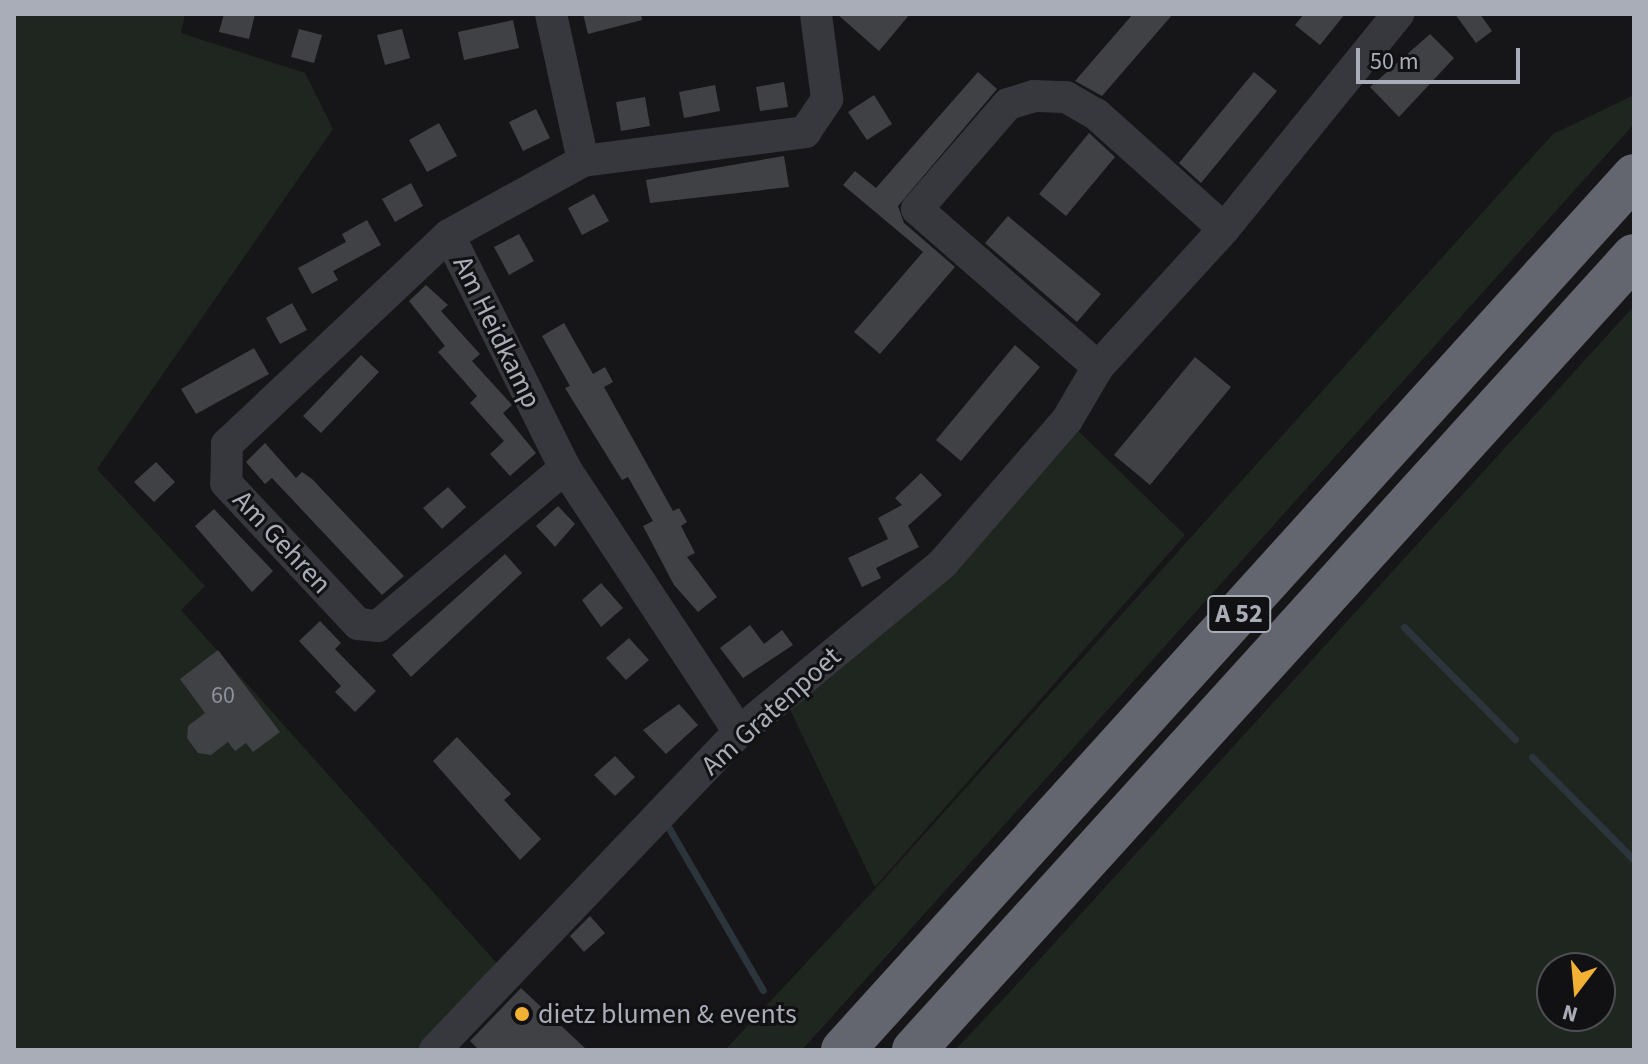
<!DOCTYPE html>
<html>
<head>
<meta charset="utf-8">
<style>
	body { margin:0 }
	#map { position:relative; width:1648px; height:1064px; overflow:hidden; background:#161618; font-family:"Source Sans 3",sans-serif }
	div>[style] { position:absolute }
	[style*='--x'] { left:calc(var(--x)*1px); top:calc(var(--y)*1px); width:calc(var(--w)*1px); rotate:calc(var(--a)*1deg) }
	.green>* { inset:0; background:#1e261f }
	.stream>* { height:7px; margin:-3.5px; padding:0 3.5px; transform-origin:3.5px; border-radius:3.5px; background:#2c353c }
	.building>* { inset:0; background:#404145 }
	.minor>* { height:32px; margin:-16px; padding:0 16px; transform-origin:16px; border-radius:16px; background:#37383d }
	.highway>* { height:44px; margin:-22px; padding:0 22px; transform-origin:22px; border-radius:22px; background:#63666e }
	.dots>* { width:22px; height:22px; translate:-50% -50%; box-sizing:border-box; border:4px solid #111113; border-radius:50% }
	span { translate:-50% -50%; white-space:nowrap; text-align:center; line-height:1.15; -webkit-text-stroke:6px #111113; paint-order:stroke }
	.number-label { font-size:24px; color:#8e929b }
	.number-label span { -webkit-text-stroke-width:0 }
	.shield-label span { padding:2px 6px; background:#111113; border:2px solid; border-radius:6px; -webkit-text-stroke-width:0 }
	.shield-label { font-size:26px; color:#a8adb8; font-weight:700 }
	.street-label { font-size:28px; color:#a8adb8 }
	.poi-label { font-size:28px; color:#a8adb8 }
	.left { translate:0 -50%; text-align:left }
	.frame { position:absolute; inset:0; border:16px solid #a8adb8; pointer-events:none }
	.north { position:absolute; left:1536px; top:952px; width:80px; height:80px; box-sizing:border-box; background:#111113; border:2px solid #4d4f55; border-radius:50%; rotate:196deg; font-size:22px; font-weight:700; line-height:32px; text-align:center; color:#a8adb8 }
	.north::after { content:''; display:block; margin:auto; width:28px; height:36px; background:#f2b134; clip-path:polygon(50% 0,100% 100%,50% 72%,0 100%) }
	.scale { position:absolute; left:1356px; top:48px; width:164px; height:36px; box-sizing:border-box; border:4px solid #a8adb8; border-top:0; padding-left:10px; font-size:24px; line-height:28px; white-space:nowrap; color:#a8adb8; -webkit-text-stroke:6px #111113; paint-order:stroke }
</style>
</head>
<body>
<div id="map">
	<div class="green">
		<i style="clip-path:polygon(14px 14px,185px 14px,181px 33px,305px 73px,333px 129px,97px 469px,205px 586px,181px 610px,502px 969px,421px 1050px,14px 1050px)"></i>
		<i style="clip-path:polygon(1634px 95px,1634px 124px,802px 1050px,725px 1050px,876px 888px,1553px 134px)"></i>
		<i style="clip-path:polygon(evenodd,1634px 306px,1634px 1050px,955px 1050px,1009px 993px,1634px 306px,1552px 968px,1600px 968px,1600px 1016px,1552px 1016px,1552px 968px)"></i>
		<i style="clip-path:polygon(1067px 420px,1185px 535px,875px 887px,784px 697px)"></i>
	</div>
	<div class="stream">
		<i style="--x:1404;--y:627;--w:158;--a:45.3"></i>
		<i style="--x:1532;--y:757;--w:145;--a:45.3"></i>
		<i style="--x:666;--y:823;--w:193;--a:59.9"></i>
	</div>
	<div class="building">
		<i style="clip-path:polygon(224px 14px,255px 14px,249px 39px,219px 32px)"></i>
		<i style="clip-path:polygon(583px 14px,641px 14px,642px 20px,588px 34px)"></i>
		<i style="clip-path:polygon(837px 14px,910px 14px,879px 51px)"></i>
		<i style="clip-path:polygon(1133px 14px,1173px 14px,1102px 96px,1075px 81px)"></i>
		<i style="clip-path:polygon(1304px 14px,1345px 14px,1320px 45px,1295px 25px)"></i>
		<i style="clip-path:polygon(1455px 14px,1480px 14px,1492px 31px,1476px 43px)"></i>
		<i style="clip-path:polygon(513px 20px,519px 48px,464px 60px,458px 32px)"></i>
		<i style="clip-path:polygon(299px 29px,322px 35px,314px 63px,291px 57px)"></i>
		<i style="clip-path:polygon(402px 29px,410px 58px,385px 65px,377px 35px)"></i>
		<i style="clip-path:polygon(1430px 34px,1454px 58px,1399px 117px,1370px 87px)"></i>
		<i style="clip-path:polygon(978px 72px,997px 89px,898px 206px,904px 223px,955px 267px,880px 354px,854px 332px,923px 252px,843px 185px,855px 171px,876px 188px)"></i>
		<i style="clip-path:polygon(1254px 72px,1277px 91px,1201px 183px,1179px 163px)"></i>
		<i style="clip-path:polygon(784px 82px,788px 107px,760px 111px,756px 87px)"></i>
		<i style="clip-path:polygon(715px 85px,720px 111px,684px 118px,679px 92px)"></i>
		<i style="clip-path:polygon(874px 95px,892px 124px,867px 140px,848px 112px)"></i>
		<i style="clip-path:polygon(645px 97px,650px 126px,621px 131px,616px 102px)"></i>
		<i style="clip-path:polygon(536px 109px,550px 138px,523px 151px,509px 122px)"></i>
		<i style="clip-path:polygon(439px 123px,457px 156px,427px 172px,409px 140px)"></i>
		<i style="clip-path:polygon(1089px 133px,1115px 157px,1066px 216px,1039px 194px)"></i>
		<i style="clip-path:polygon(784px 156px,789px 187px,650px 203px,646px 180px)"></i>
		<i style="clip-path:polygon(411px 183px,423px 206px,395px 222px,382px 199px)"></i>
		<i style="clip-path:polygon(594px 194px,609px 221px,582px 235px,568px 208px)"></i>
		<i style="clip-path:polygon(1008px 216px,1101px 294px,1077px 322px,985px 243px)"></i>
		<i style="clip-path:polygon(367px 220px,381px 245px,333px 271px,338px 280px,312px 294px,298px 268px,346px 242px,342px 234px)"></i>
		<i style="clip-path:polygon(519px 234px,534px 261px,509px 275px,494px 247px)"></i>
		<i style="clip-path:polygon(426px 285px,448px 305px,441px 311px,480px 354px,472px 361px,512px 405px,503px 413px,536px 453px,510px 476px,490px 454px,504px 441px,470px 403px,477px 396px,438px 352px,445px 346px,409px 301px)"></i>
		<i style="clip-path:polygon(292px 303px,307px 330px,280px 344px,266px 318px)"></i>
		<i style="clip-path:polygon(564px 323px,593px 374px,605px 367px,613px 382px,604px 387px,673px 511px,679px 508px,687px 522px,681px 526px,695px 553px,687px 557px,717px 597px,698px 612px,674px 585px,643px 526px,653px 521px,628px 477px,622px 480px,565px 388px,570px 386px,542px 336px)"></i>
		<i style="clip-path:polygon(1015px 345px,1040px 367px,961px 461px,936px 440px)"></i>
		<i style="clip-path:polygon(254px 348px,269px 374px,196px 414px,181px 389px)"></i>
		<i style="clip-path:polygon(361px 355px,379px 372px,321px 433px,303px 416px)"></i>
		<i style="clip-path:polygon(1195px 357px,1231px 387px,1150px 485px,1114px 455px)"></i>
		<i style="clip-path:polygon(265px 443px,296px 478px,302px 472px,312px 479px,404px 576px,382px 595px,272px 478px,265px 484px,246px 462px)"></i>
		<i style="clip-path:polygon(156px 462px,175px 482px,154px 502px,134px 482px)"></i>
		<i style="clip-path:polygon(921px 473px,942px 495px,908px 526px,919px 547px,876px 568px,881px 578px,862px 587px,848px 558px,888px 539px,878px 518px,902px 505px,895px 498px)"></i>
		<i style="clip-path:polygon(448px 487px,466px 507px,442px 529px,423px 508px)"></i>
		<i style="clip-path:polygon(558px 506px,575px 524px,555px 547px,536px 526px)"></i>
		<i style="clip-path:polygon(214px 509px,273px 571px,252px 592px,195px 526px)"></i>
		<i style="clip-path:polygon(505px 554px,522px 573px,411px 677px,392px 655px)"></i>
		<i style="clip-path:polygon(601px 583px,623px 608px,601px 627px,582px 600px)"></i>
		<i style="clip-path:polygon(320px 621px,341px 643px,335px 649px,376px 691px,355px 712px,335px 692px,341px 686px,299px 641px)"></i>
		<i style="clip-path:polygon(750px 625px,764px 644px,782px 630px,793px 645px,743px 678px,720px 648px)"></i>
		<i style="clip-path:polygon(629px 638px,649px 660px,626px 680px,606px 658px)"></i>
		<i style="clip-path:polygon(218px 650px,280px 732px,253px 752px,246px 743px,235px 751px,228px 742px,211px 755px,198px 753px,187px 738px,188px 726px,205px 713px,180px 679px)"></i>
		<i style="clip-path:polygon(679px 704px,698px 725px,666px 754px,643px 730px)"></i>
		<i style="clip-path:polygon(457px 737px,511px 794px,504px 800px,541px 839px,520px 860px,433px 761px)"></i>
		<i style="clip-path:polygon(615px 756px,635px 777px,615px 796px,594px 775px)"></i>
		<i style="clip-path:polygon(590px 916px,605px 933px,584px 952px,570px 936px)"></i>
		<i style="clip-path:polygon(521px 988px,587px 1050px,479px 1050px,470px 1041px)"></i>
	</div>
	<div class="minor">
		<i style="--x:551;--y:14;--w:150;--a:77.7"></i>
		<i style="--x:449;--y:235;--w:305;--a:136.7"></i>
		<i style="--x:227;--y:444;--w:39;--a:91"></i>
		<i style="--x:226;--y:483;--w:193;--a:46.9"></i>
		<i style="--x:358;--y:624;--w:20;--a:6"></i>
		<i style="--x:378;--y:626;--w:245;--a:-40.2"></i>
		<i style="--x:1098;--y:367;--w:240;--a:-138.9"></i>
		<i style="--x:917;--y:209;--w:139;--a:-49.1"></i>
		<i style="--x:1008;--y:104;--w:27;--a:-17"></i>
		<i style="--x:1034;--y:96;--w:32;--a:2"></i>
		<i style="--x:1066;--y:97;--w:34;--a:30"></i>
		<i style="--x:1096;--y:114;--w:172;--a:41.9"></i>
		<i style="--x:739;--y:732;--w:316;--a:-123.4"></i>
		<i style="--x:565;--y:468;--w:260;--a:-116.5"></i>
		<i style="--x:449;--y:235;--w:153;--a:-28.9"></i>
		<i style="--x:583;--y:161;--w:224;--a:-7.4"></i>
		<i style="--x:805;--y:132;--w:40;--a:-56"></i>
		<i style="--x:827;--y:99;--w:86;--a:-97.4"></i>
		<i style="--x:435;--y:1050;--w:440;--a:-46.3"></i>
		<i style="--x:739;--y:732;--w:265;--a:-39.6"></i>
		<i style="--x:943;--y:563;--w:189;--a:-49.1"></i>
		<i style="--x:1067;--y:420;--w:61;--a:-59.7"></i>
		<i style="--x:1098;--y:367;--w:187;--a:-47.6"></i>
		<i style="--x:1224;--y:229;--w:277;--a:-51"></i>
	</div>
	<div class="highway">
		<i style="--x:843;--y:1050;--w:1179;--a:-47.85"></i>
		<i style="--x:914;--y:1050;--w:1072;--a:-47.8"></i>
	</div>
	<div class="dots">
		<i style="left:522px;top:1014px;background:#f2b134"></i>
	</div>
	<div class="number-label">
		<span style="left:223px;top:696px">60</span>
	</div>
	<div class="shield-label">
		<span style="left:1239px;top:614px">A 52</span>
	</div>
	<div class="street-label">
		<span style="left:497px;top:332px;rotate:64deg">Am Heidkamp</span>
		<span style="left:282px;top:542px;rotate:47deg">Am Gehren</span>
		<span style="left:771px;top:711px;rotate:-42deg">Am Gratenpoet</span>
	</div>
	<div class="poi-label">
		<span class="left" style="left:538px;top:1014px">dietz blumen &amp; events</span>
	</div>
	<div class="frame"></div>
	<div class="north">N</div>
	<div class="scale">50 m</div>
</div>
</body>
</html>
